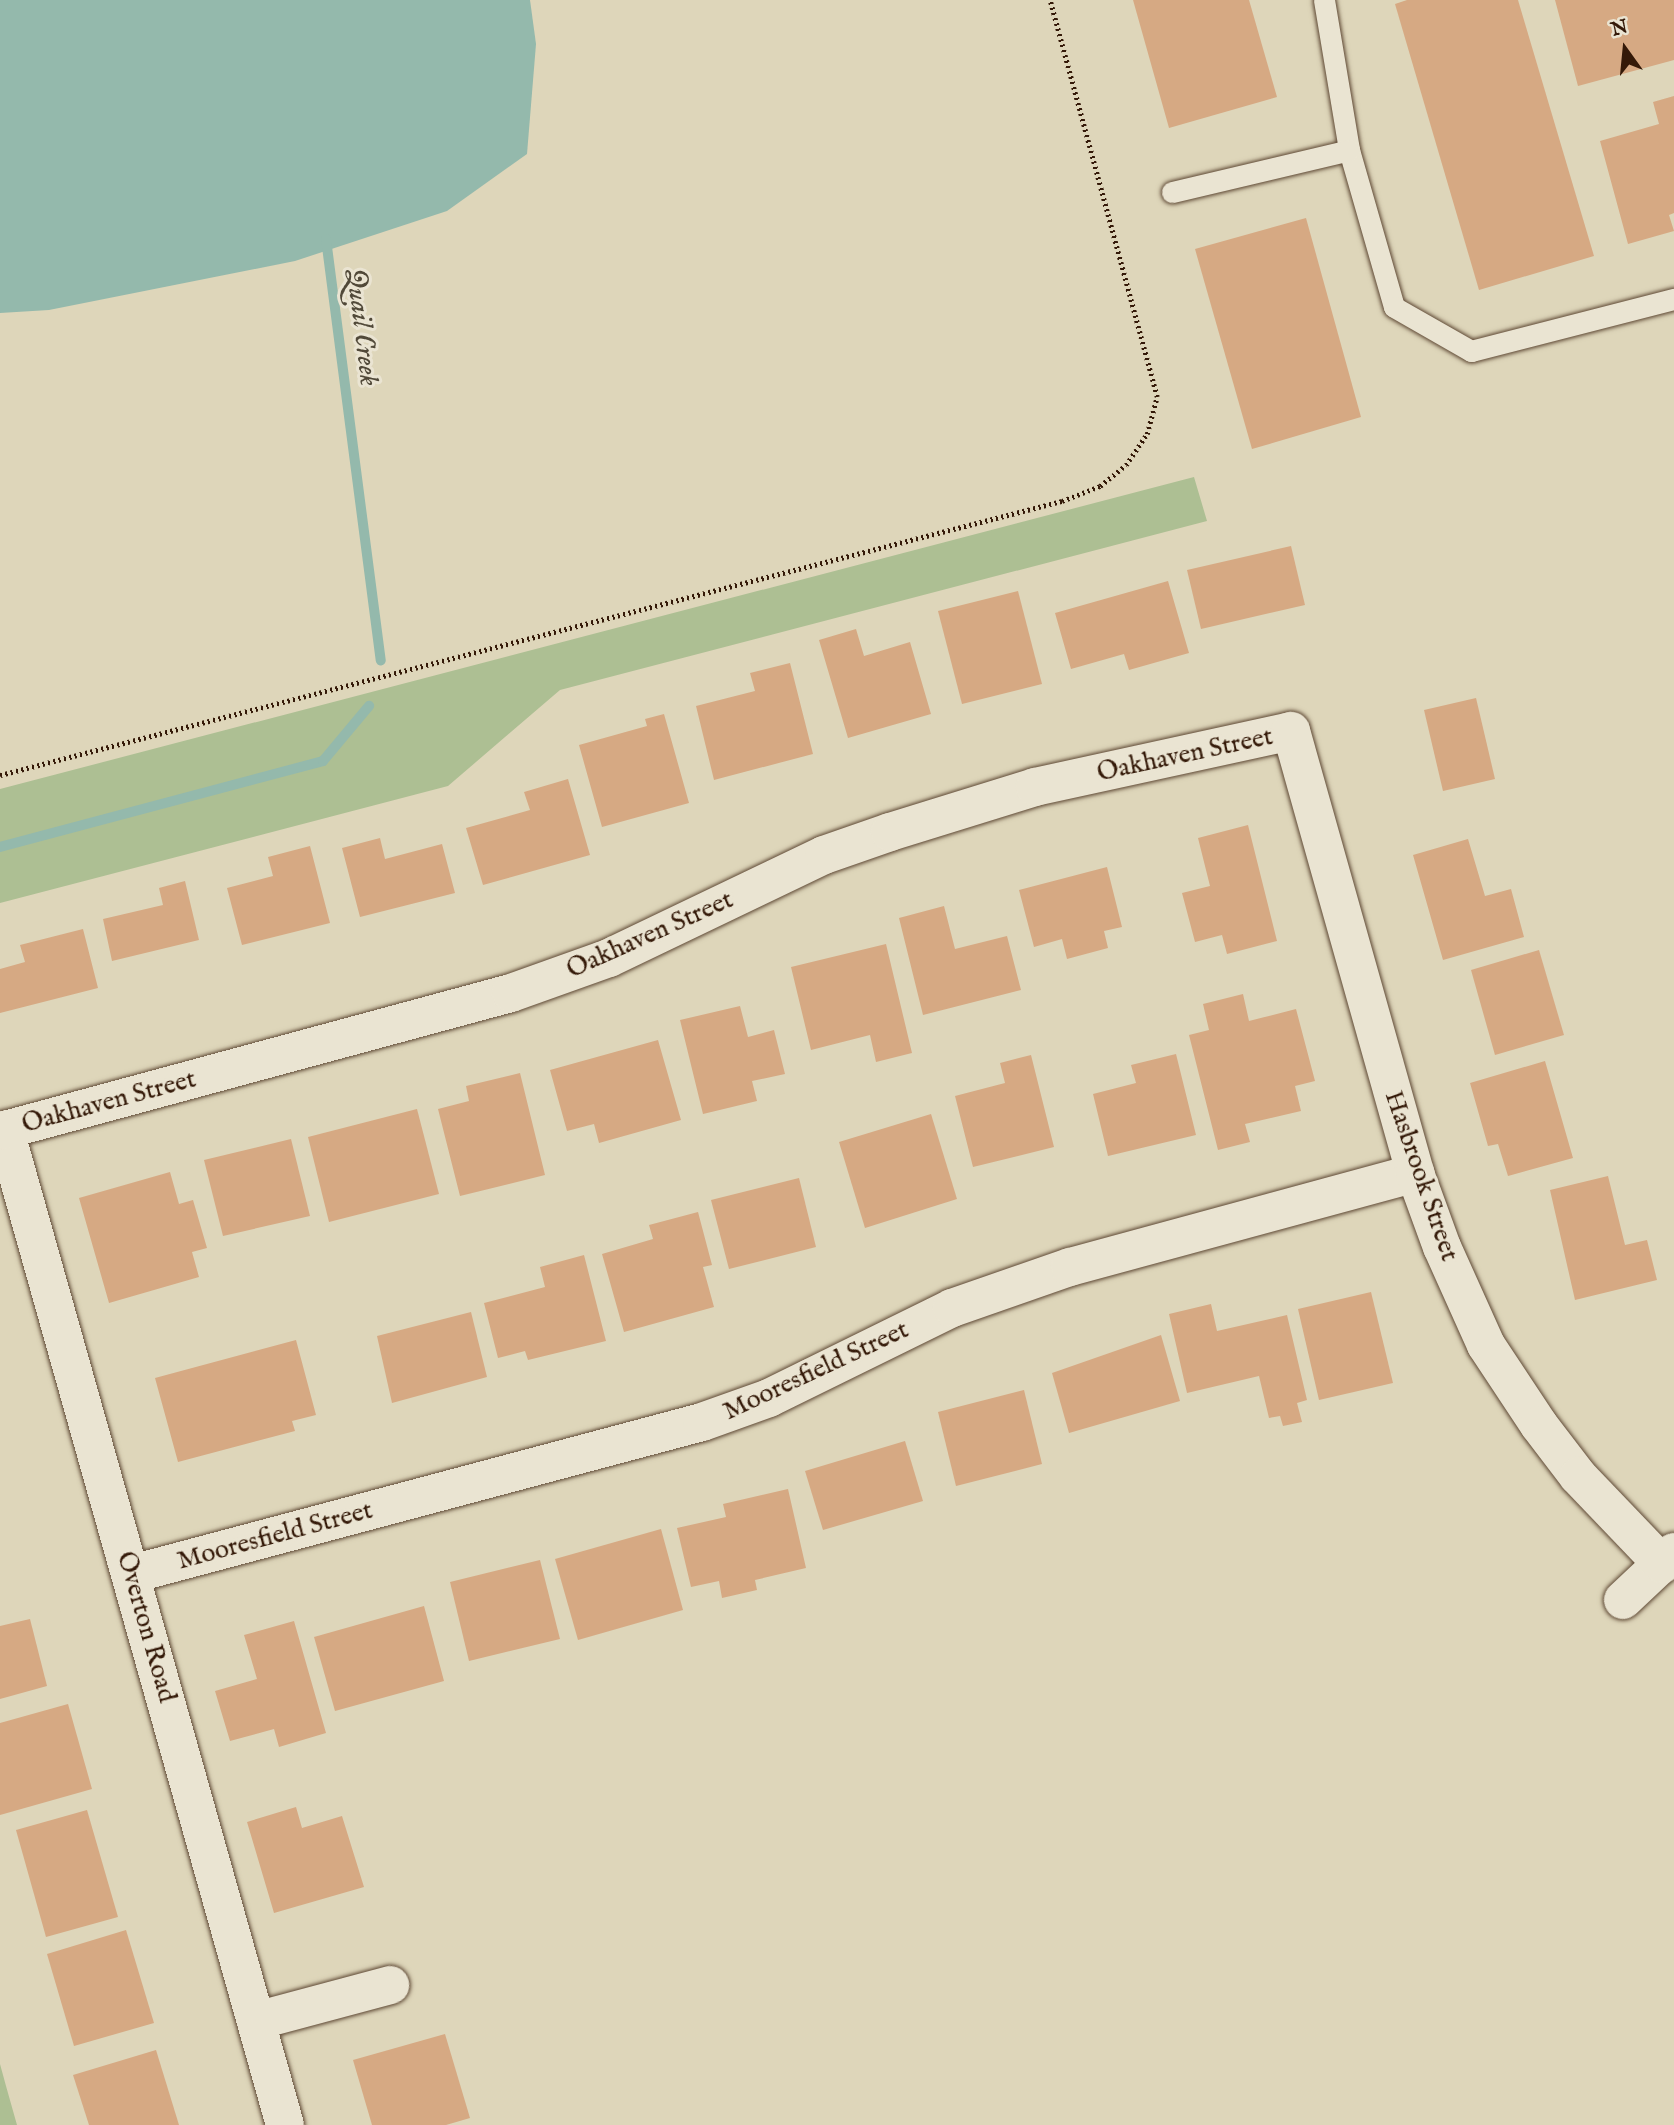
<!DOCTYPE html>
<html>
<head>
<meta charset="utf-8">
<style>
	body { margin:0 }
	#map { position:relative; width:1674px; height:2125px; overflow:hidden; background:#ded6ba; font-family:"IM FELL English",serif }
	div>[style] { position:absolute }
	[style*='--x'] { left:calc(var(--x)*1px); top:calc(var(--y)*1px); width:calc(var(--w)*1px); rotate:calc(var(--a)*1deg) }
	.green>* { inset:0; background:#adbf93 }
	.water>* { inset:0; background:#94b9ac }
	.stream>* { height:10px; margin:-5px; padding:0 5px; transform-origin:5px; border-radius:5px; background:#94b9ac }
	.building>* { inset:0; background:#d6a983 }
	.path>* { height:4.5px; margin-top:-2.25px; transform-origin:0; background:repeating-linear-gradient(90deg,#341908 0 2px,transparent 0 5.5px) }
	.roads { filter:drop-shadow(0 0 2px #5e4834) drop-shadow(0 0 2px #5e4834) }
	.service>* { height:21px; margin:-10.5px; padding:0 10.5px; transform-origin:10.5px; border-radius:10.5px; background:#eae4d2 }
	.minor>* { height:38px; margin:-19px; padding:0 19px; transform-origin:19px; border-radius:19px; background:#eae4d2 }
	span { translate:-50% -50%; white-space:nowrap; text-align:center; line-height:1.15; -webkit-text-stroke:6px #eae4d2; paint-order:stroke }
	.street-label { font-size:26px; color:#341908 }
	.water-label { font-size:28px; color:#514939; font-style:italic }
	.north { position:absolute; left:1590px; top:14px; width:70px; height:70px; -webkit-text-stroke:5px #eae4d2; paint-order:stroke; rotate:345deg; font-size:19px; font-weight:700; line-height:28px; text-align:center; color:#341908 }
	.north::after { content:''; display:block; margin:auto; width:24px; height:32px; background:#341908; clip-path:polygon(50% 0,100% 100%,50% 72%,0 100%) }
</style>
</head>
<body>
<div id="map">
	<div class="green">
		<i style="clip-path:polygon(1194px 477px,1207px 521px,560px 690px,448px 786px,0 903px,0 789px)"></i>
		<i style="clip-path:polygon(0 2064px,6px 2086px,17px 2125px,0 2125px)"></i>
	</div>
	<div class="water">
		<i style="clip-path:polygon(0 0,530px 0,536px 44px,527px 154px,447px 211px,295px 261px,49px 310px,0 313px)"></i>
	</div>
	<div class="stream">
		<i style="--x:326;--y:239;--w:425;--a:82.6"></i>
		<i style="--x:0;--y:847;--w:334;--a:-14.9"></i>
		<i style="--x:323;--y:761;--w:72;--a:-50.1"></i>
	</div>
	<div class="building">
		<i style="clip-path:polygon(1133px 0,1249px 0,1277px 97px,1169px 128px)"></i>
		<i style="clip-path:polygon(1407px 0,1518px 0,1594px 256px,1479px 290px,1395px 4px)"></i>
		<i style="clip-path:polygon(1555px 0,1674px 0,1674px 60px,1578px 86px)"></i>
		<i style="clip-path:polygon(1674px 96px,1674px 213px,1669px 215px,1674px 231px,1628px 244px,1600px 141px,1659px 124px,1653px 102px)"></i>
		<i style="clip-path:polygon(1306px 218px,1361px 417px,1252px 449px,1195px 249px)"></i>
		<i style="clip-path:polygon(1291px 546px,1305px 605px,1201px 629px,1187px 570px)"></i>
		<i style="clip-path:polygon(1168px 581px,1189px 653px,1129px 670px,1124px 654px,1071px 669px,1055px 613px)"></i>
		<i style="clip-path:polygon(1018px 591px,1042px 684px,962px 704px,938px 611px)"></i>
		<i style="clip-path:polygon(856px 629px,864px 656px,910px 642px,931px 714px,848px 738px,819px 640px)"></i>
		<i style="clip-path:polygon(790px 663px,813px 754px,714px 780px,696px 706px,755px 691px,750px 673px)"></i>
		<i style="clip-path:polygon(1476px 698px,1495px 779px,1443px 791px,1424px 710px)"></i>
		<i style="clip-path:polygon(664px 714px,689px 803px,602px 827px,579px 745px,647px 726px,645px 719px)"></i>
		<i style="clip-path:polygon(568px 779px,590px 855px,483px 885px,466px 828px,530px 810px,524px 792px)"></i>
		<i style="clip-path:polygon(1248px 825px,1277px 941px,1227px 954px,1222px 935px,1195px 942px,1182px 893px,1210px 886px,1198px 838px)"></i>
		<i style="clip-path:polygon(380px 838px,385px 859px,442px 844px,455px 893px,360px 917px,342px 848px)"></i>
		<i style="clip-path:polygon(1468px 839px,1485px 896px,1511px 889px,1524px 937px,1443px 960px,1413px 855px)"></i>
		<i style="clip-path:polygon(310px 846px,330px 923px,242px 945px,227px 888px,273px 876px,268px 857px)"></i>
		<i style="clip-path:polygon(1107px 867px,1122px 927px,1104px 931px,1108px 948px,1067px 959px,1062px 939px,1034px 947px,1019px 890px)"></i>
		<i style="clip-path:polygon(185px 881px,199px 940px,112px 961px,103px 919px,163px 905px,159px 888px)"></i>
		<i style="clip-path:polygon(944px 906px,955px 949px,1007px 936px,1021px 990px,923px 1015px,899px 918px)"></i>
		<i style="clip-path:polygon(83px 929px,98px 988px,0 1013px,0 969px,25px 962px,20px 945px)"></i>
		<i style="clip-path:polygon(886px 944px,912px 1053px,876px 1062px,870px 1035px,811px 1050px,791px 967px)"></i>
		<i style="clip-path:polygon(1539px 950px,1564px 1035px,1495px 1055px,1471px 970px)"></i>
		<i style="clip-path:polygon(1243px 994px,1249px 1021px,1296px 1009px,1315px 1081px,1295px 1086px,1301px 1111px,1245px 1124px,1250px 1142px,1218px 1150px,1189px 1035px,1209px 1030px,1203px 1004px)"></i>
		<i style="clip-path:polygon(740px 1006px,748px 1037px,774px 1030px,785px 1074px,752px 1081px,757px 1101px,703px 1114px,680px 1020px)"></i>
		<i style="clip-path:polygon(658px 1040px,681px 1120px,599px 1143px,594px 1124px,567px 1131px,550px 1070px)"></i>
		<i style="clip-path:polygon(1176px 1054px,1196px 1135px,1108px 1156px,1093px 1094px,1136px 1083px,1131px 1065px)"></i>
		<i style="clip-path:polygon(1031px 1055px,1054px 1147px,973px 1167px,955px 1096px,1005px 1083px,1000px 1063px)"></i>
		<i style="clip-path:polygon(1545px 1061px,1573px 1158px,1508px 1176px,1498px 1144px,1488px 1146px,1470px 1083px)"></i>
		<i style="clip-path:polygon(520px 1073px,545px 1175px,460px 1196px,438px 1109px,469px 1101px,466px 1086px)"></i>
		<i style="clip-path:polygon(417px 1109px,439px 1194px,329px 1222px,308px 1137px)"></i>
		<i style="clip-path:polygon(931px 1114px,957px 1199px,865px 1228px,839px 1142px)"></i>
		<i style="clip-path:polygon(291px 1139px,310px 1216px,223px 1236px,204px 1160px)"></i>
		<i style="clip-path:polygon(170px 1172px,179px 1204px,193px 1200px,207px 1248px,192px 1252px,199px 1277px,109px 1303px,79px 1198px)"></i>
		<i style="clip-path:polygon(1608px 1176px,1625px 1245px,1647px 1240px,1657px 1280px,1575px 1300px,1550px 1190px)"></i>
		<i style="clip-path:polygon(799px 1178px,816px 1247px,729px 1269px,711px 1200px)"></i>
		<i style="clip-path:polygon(698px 1212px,712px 1265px,703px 1267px,714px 1307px,624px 1332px,602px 1254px,653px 1239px,649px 1225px)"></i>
		<i style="clip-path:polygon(584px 1255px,606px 1341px,528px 1360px,525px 1351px,498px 1358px,484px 1303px,545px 1287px,540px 1267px)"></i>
		<i style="clip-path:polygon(1371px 1292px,1393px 1383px,1319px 1400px,1298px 1309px)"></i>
		<i style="clip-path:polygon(1211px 1304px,1217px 1331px,1287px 1315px,1307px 1400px,1297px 1403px,1302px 1422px,1283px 1426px,1280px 1416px,1269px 1418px,1259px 1376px,1187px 1393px,1169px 1314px)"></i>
		<i style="clip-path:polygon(471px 1312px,487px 1377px,392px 1403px,377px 1336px)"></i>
		<i style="clip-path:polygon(1161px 1335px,1180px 1401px,1069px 1433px,1052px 1373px)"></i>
		<i style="clip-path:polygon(296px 1340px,316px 1415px,292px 1421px,295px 1431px,178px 1462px,155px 1378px)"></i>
		<i style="clip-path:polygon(1024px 1390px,1042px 1464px,956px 1486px,938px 1412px)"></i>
		<i style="clip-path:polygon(905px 1441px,923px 1501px,823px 1530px,805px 1471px)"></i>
		<i style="clip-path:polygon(788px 1489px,806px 1568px,755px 1580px,757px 1590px,722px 1598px,719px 1581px,691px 1587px,677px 1528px,726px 1517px,723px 1504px)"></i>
		<i style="clip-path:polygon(661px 1529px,683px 1610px,578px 1640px,555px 1559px)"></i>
		<i style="clip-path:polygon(540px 1560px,560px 1639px,469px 1661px,450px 1582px)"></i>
		<i style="clip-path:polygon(424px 1606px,444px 1681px,335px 1711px,314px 1637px)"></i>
		<i style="clip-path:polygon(30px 1619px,47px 1686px,0 1699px,0 1626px)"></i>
		<i style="clip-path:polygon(294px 1621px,326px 1733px,279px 1747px,274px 1729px,230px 1741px,215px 1691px,257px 1679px,244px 1635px)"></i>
		<i style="clip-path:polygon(68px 1704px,92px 1789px,0 1815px,0 1723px)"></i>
		<i style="clip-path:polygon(296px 1807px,302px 1828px,342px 1816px,364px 1887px,274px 1913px,247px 1822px)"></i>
		<i style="clip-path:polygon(87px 1810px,118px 1917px,46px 1937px,16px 1830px)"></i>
		<i style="clip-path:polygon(126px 1930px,154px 2023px,74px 2046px,47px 1954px)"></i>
		<i style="clip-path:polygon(445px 2034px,470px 2118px,446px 2125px,372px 2125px,353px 2060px)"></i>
		<i style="clip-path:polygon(156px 2050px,179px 2125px,89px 2125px,73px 2075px)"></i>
	</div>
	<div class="path">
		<i style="--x:0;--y:775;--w:1097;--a:-14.47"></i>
		<i style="--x:1062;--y:501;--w:41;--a:-21.5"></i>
		<i style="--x:1100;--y:486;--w:33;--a:-39"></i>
		<i style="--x:1126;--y:465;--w:37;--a:-56"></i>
		<i style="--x:1147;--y:434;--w:38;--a:-75"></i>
		<i style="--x:1157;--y:397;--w:411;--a:-105.1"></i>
	</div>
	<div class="roads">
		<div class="service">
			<i style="--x:1324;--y:0;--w:152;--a:80.5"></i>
			<i style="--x:1349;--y:150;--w:163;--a:74"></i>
			<i style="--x:1394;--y:307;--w:89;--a:29.7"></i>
			<i style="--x:1471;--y:351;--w:210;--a:-14.4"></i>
			<i style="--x:1172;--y:192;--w:182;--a:-13.3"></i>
		</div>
		<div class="minor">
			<i style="--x:132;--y:1574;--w:590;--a:-14.93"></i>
			<i style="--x:702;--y:1422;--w:71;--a:-19.7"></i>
			<i style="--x:769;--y:1398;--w:204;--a:-26.2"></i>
			<i style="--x:952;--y:1308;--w:125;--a:-19.2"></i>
			<i style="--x:1070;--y:1267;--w:358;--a:-15.2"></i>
			<i style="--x:1623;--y:1600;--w:70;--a:-43.3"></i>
			<i style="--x:256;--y:2021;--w:139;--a:-15"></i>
			<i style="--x:285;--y:2125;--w:1034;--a:-105.72"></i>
			<i style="--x:5;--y:1130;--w:524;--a:-15.15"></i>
			<i style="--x:511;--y:993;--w:104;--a:-19.7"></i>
			<i style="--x:609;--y:958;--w:238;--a:-25.6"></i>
			<i style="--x:824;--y:855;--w:70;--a:-19.2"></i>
			<i style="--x:890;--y:832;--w:152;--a:-17.2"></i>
			<i style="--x:1035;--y:787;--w:262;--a:-12.3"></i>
			<i style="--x:1291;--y:731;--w:459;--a:74.3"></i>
			<i style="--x:1415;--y:1173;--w:79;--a:70"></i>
			<i style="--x:1442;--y:1247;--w:107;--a:65.8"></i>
			<i style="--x:1486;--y:1345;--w:96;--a:56.5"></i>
			<i style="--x:1539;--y:1425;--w:64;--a:52.6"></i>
			<i style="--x:1578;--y:1476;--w:122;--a:46.3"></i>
		</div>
	</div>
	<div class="street-label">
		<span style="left:1185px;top:755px;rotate:-12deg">Oakhaven Street</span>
		<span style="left:650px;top:935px;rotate:-24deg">Oakhaven Street</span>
		<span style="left:109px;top:1102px;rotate:-15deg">Oakhaven Street</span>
		<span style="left:1421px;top:1176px;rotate:71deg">Hasbrook Street</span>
		<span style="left:816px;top:1371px;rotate:-25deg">Mooresfield Street</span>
		<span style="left:275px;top:1536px;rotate:-15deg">Mooresfield Street</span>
		<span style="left:146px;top:1627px;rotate:74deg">Overton Road</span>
	</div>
	<div class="water-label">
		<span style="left:361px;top:327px;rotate:83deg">Quail Creek</span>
	</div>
	<div class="north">N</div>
</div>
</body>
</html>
